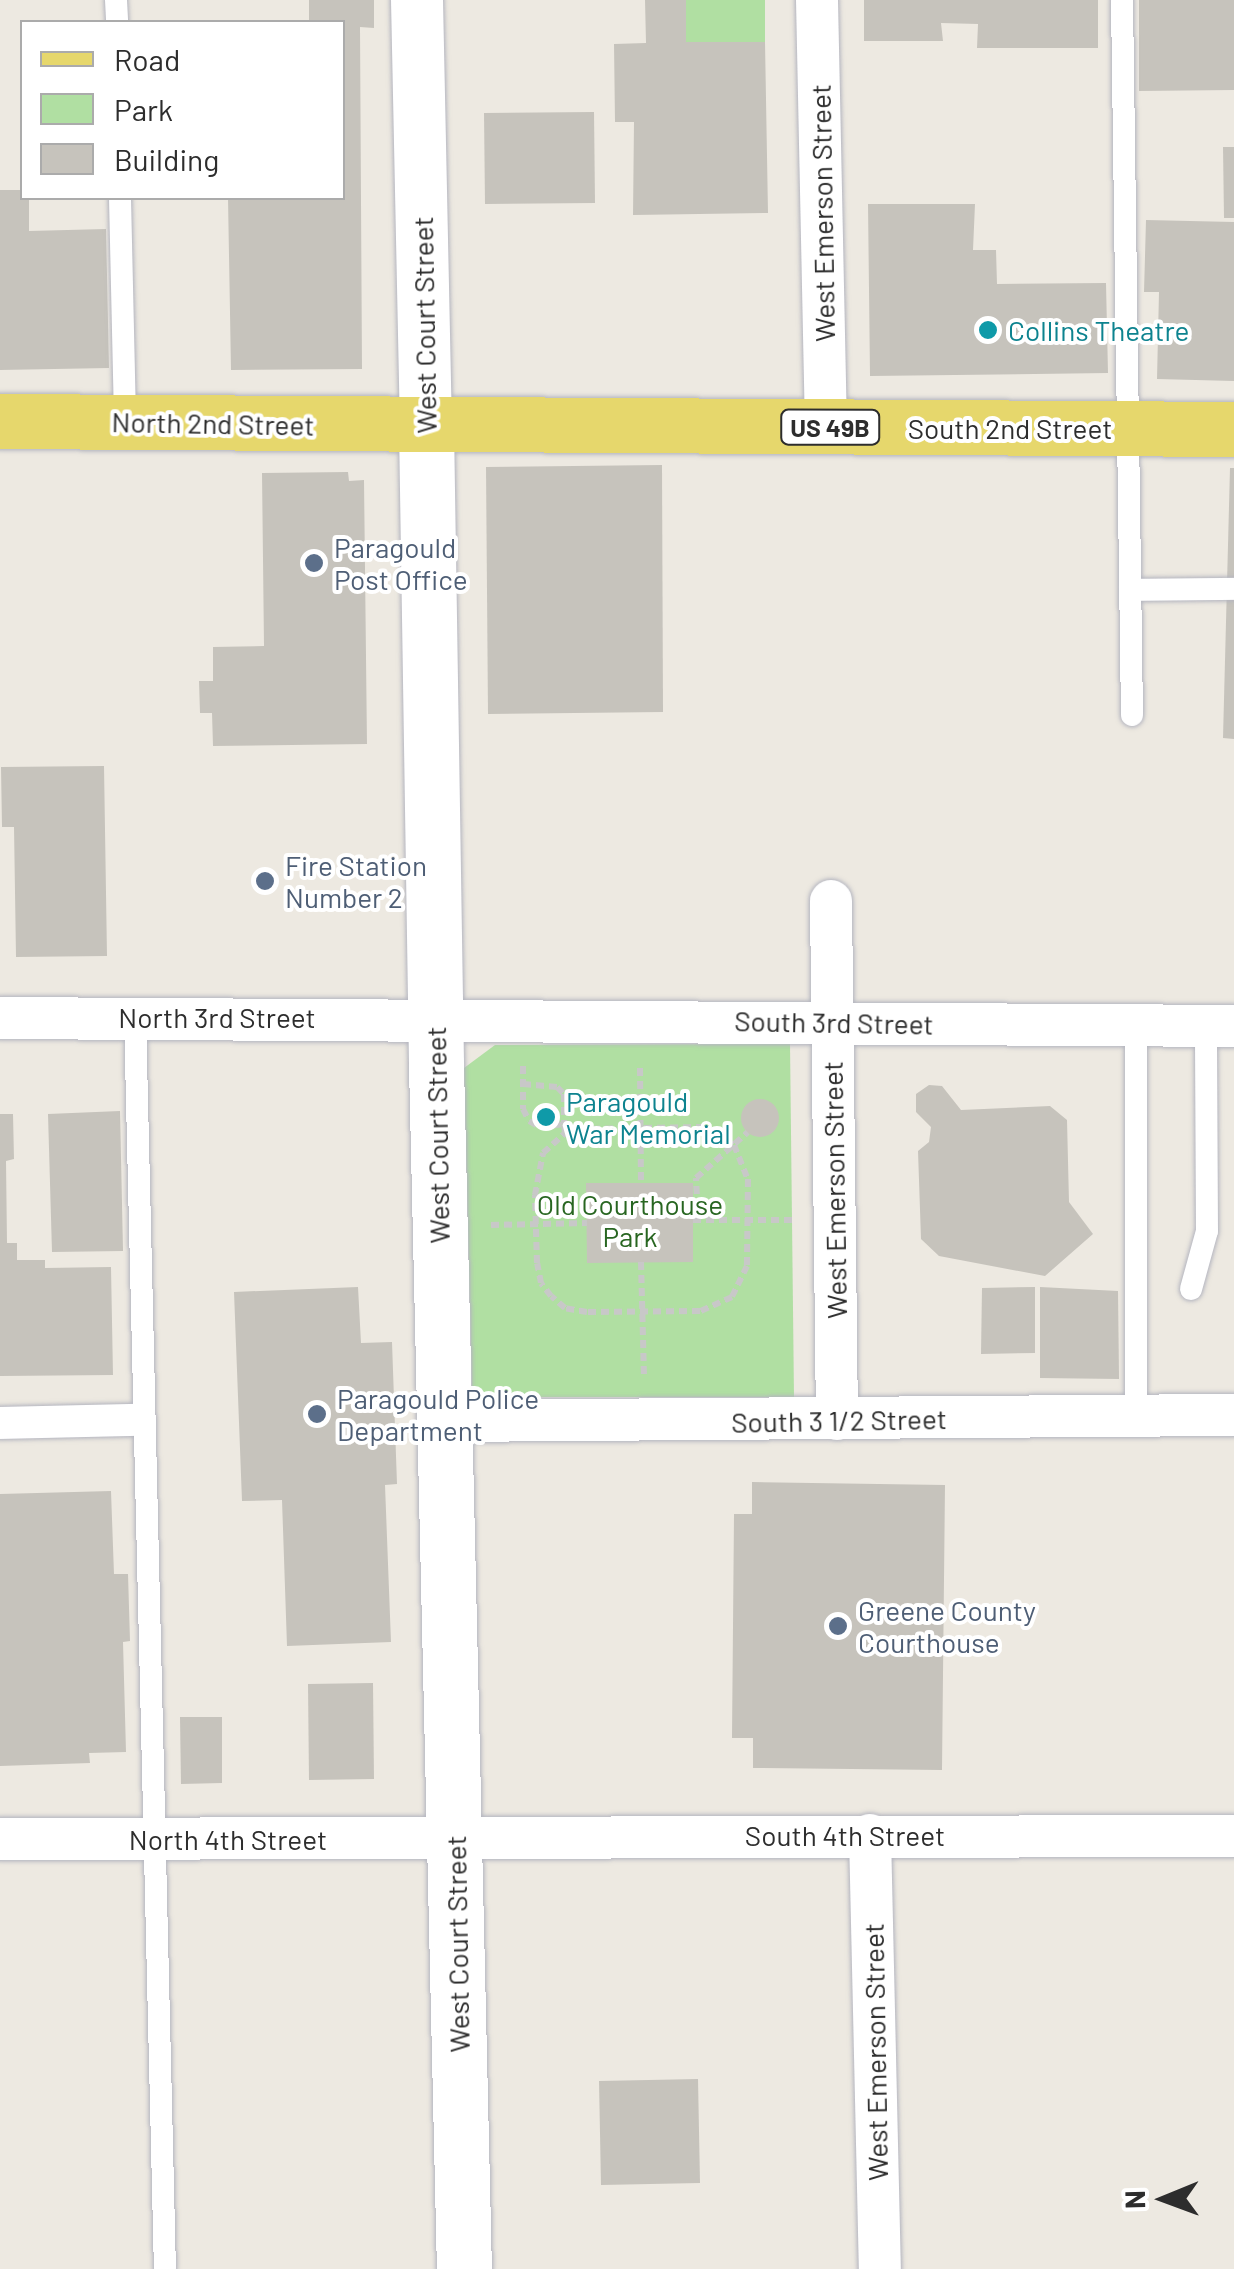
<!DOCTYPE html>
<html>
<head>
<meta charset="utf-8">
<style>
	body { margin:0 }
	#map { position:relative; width:1234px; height:2269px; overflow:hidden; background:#ede9e1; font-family:Barlow,sans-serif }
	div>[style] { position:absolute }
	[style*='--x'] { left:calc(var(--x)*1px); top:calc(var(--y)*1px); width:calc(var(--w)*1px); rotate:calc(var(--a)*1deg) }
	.green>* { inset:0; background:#b0dfa2 }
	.building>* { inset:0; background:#c6c3bc }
	.round { border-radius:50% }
	.path>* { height:6px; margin-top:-3px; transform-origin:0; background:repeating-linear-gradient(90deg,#c8c8c8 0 8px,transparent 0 13px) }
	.roads { filter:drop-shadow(0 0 2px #b4b5bf) drop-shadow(0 0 2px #b4b5bf) }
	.service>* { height:22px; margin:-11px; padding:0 11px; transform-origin:11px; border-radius:11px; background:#fff }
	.pedestrian>* { height:32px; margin:-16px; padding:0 16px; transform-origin:16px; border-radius:16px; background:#fff }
	.minor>* { height:42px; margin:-21px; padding:0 21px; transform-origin:21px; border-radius:21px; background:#fff }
	.tertiary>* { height:52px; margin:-26px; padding:0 26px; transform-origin:26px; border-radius:26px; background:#fff }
	.secondary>* { height:55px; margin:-27.5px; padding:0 27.5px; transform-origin:27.5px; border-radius:27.5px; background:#fff }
	.primary>* { height:55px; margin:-27.5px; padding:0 27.5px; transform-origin:27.5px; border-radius:27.5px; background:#e6d76c }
	.dots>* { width:28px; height:28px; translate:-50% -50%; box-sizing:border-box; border:5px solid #fff; border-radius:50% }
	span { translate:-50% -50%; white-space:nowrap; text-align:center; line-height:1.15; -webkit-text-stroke:8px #fff; paint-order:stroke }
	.shield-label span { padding:2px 8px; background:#fff; border:2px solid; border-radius:8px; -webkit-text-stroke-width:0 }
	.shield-label { font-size:25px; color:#2d2d2d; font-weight:700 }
	.street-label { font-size:28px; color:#2d2d2d }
	.culture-label { font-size:28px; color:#0d838f }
	.left { translate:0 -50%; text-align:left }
	.service-label { font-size:28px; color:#4e5e75 }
	.park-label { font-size:28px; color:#286621 }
	.legend { position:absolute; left:20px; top:20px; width:325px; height:180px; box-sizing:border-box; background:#fff; border:2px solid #ababab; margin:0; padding:12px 18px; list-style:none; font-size:30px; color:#2d2d2d }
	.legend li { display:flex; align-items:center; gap:20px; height:50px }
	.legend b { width:50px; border:2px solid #ababab }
	.north { position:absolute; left:1114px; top:2149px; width:100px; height:100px; -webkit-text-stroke:8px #fff; paint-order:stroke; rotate:269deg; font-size:28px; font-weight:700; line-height:40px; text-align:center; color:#2d2d2d }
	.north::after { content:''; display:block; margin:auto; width:35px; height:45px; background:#2d2d2d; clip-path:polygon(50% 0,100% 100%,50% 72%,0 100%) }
</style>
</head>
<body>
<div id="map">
	<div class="green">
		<i style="clip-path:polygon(686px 0,765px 0,765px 42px,686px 42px)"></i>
		<i style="clip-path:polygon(790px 1044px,794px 1397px,479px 1397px,472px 1388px,464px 1068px,495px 1045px)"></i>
	</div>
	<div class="building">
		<i style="clip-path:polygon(309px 0,374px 0,374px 28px,360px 27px,362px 369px,231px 370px,228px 198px,342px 198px,342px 22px,309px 22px)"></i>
		<i style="clip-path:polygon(645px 0,686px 0,686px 42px,765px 42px,768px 213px,633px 215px,634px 122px,615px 122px,614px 44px,646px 43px)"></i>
		<i style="clip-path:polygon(864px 0,1098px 0,1098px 48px,977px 48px,978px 24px,941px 23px,943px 41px,864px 41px)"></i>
		<i style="clip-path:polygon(1139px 0,1234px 0,1234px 90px,1139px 91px)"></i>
		<i style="clip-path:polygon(594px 112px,595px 203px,485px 204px,484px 113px)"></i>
		<i style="clip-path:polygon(1223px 147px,1234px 147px,1234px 218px,1224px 218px)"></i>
		<i style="clip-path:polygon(0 190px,22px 190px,22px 198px,29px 198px,29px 231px,106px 229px,109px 368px,0 370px)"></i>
		<i style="clip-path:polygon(868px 204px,975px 204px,973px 250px,996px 250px,997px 284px,1106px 283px,1108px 373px,870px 376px)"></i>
		<i style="clip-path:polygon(1146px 220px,1234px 222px,1234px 381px,1157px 379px,1159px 292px,1144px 292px)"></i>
		<i style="clip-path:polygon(662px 465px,663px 712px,488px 714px,486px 467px)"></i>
		<i style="clip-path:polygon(1230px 468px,1234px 468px,1234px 739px,1223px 738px)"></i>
		<i style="clip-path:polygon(348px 472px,349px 481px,364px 480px,367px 744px,213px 746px,212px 713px,200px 713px,199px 681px,213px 681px,213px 647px,264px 646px,262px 473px)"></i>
		<i style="clip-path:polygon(104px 766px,107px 956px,16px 957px,14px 827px,2px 827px,1px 767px)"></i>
		<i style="clip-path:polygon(929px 1085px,942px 1086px,961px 1110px,1050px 1106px,1067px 1120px,1069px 1202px,1093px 1234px,1045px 1276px,939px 1256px,921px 1239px,918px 1151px,929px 1142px,931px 1127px,916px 1112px,916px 1094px)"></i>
		<i class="round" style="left:741px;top:1099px;width:38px;height:38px"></i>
		<i style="clip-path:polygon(120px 1111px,123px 1251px,52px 1252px,48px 1114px)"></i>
		<i style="clip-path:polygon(0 1114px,13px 1114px,14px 1159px,6px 1161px,7px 1243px,17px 1243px,17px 1260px,45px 1260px,45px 1268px,111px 1267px,113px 1375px,0 1376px)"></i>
		<i style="clip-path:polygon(586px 1183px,693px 1183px,693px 1262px,587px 1263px)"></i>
		<i style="clip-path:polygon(358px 1287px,361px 1343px,392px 1342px,397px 1484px,385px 1485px,391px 1642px,287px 1646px,282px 1500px,242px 1501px,234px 1292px)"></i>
		<i style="clip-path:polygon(1035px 1287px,1035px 1353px,981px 1354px,982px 1288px)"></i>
		<i style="clip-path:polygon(1040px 1287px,1118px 1291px,1119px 1379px,1040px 1378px)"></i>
		<i style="clip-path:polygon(752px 1482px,945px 1485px,942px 1770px,753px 1768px,753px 1738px,732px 1738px,734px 1514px,752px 1514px)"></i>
		<i style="clip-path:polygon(111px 1491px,114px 1574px,128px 1574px,130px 1641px,123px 1642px,126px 1752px,89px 1753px,90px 1763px,0 1766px,0 1494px)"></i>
		<i style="clip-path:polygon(373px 1683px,374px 1779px,309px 1780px,308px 1684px)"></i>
		<i style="clip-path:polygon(180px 1717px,222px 1717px,222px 1783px,181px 1784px)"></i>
		<i style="clip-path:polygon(698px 2079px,700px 2183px,601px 2185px,599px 2081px)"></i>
	</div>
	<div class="path">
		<i style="--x:523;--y:1066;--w:43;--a:90"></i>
		<i style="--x:523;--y:1109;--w:13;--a:63"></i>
		<i style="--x:529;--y:1121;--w:13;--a:29"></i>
		<i style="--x:540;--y:1127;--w:24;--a:-7"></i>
		<i style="--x:564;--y:1124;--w:9;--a:84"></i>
		<i style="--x:640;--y:1068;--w:115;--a:89.5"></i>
		<i style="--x:523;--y:1084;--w:34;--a:5"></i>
		<i style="--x:557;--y:1087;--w:10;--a:45"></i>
		<i style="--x:564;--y:1094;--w:30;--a:90"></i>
		<i style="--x:704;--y:1127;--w:35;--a:31"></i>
		<i style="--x:734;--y:1145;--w:37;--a:68"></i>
		<i style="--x:748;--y:1179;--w:87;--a:90.7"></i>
		<i style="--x:747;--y:1266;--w:34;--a:116"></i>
		<i style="--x:732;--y:1297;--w:35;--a:156"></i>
		<i style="--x:700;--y:1311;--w:113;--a:179.5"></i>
		<i style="--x:587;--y:1312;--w:22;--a:-170"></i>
		<i style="--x:565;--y:1308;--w:18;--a:-139"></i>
		<i style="--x:551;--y:1296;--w:16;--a:-128"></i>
		<i style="--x:541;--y:1283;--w:20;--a:-101"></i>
		<i style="--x:537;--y:1263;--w:68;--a:-91.7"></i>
		<i style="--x:535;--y:1195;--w:43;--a:-79.2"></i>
		<i style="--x:543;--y:1153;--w:30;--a:-42"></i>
		<i style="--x:565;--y:1133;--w:15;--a:-16"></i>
		<i style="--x:579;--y:1129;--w:125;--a:-0.9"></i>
		<i style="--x:693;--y:1220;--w:103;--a:0"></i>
		<i style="--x:698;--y:1220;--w:42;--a:-92.7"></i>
		<i style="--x:696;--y:1178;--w:69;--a:-41.5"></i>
		<i style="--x:491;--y:1225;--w:96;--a:-1.2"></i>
		<i style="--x:641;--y:1262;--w:115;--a:88.5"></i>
	</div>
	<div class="roads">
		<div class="service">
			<i style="--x:116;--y:0;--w:22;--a:87"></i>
			<i style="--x:1122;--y:0;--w:715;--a:89.2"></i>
			<i style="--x:120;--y:198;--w:225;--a:88.7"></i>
			<i style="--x:1130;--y:590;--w:104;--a:-0.6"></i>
			<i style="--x:135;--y:1017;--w:1252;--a:88.63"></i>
			<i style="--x:1136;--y:1025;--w:392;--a:90"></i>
			<i style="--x:1191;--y:1289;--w:60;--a:-74.6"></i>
			<i style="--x:1207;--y:1231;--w:205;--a:-90.3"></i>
		</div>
		<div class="pedestrian">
			<i style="--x:0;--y:1423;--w:135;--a:-1.3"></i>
		</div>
		<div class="minor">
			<i style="--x:817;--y:0;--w:427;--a:88.8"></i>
			<i style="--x:831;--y:901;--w:518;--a:89.34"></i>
			<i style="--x:0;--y:1018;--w:1234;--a:0.37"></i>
			<i style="--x:444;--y:1421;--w:790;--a:-0.44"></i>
			<i style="--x:870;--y:1835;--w:434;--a:88.7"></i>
			<i style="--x:0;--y:1839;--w:1234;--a:-0.14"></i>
		</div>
		<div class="tertiary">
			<i style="--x:417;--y:0;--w:426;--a:88.8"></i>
		</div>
		<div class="secondary">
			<i style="--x:426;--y:426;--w:639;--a:89.1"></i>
			<i style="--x:436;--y:1065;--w:1204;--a:88.67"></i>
		</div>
		<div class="primary">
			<i style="--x:0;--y:421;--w:1234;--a:0.37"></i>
		</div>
	</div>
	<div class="dots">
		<i style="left:988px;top:330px;background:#0f9aa8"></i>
		<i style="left:314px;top:563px;background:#5c6f8a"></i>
		<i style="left:265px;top:881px;background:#5c6f8a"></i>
		<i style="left:546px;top:1117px;background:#0f9aa8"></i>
		<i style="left:317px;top:1414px;background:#5c6f8a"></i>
		<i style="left:838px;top:1626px;background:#5c6f8a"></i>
	</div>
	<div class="shield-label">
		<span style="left:830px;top:427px">US 49B</span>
	</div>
	<div class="street-label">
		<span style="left:822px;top:213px;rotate:-91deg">West Emerson Street</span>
		<span style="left:424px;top:325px;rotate:-91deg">West Court Street</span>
		<span style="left:213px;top:423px;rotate:1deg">North 2nd Street</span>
		<span style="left:1010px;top:428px">South 2nd Street</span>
		<span style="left:217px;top:1017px">North 3rd Street</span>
		<span style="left:834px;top:1022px;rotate:1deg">South 3rd Street</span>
		<span style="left:437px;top:1135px;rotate:-91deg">West Court Street</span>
		<span style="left:834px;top:1190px;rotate:-91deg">West Emerson Street</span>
		<span style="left:839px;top:1420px;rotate:-1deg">South 3 1/2 Street</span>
		<span style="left:845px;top:1835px">South 4th Street</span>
		<span style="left:228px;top:1839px">North 4th Street</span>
		<span style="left:457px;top:1944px;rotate:-91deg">West Court Street</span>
		<span style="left:875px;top:2052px;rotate:-91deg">West Emerson Street</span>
	</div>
	<div class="culture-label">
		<span class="left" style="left:1008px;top:330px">Collins Theatre</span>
		<span class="left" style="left:566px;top:1117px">Paragould<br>War Memorial</span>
	</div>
	<div class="service-label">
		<span class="left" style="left:334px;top:563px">Paragould<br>Post Office</span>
		<span class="left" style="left:285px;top:881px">Fire Station<br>Number 2</span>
		<span class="left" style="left:337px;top:1414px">Paragould Police<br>Department</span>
		<span class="left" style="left:858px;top:1626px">Greene County<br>Courthouse</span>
	</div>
	<div class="park-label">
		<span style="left:630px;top:1220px">Old Courthouse<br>Park</span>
	</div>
	<ul class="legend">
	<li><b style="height:12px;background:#e6d76c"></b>Road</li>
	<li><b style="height:28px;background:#b0dfa2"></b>Park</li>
	<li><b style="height:28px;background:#c6c3bc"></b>Building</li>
	</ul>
	<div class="north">N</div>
</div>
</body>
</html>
